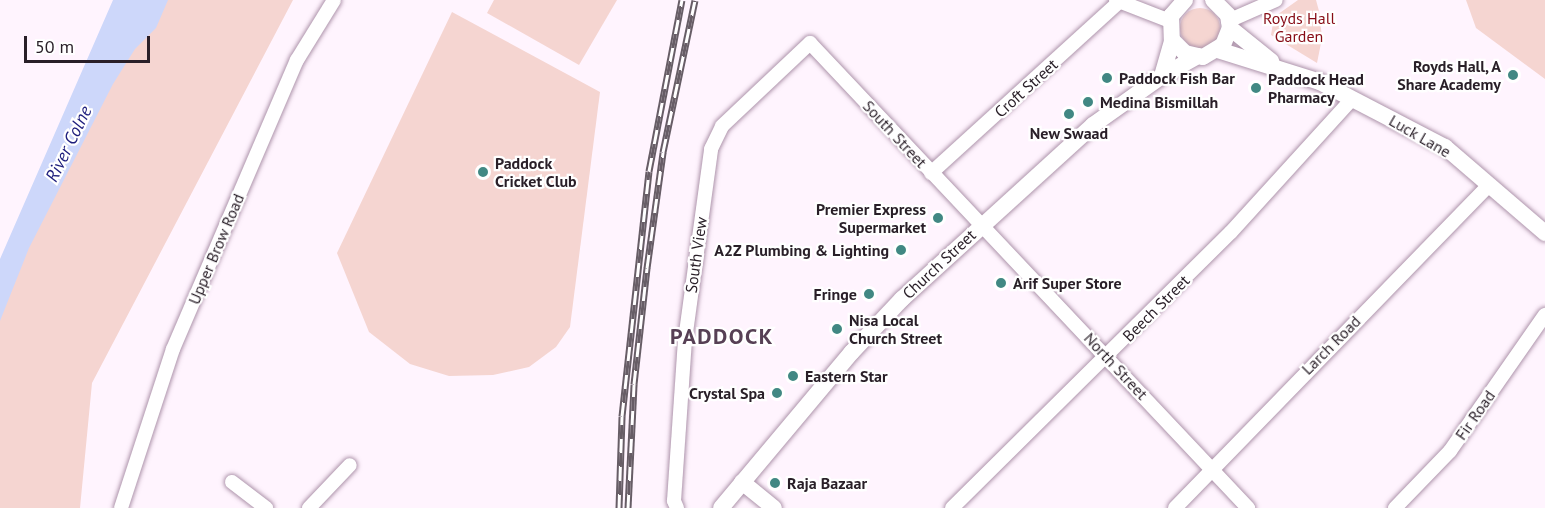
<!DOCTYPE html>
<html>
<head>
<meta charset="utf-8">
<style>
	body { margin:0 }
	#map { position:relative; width:1545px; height:508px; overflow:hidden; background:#fff4fe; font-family:"PT Sans",sans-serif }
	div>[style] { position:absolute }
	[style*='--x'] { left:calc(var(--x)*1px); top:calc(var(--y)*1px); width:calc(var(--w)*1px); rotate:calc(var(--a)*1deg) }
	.green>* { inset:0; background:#f5d5d1 }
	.round { border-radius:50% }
	.water>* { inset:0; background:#cdd7fa }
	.roads { filter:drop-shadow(0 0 2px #ae94ab) drop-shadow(0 0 2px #ae94ab) }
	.minor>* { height:14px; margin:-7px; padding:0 7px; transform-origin:7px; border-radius:7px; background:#fff }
	.tertiary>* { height:16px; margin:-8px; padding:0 8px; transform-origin:8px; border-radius:8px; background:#fff }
	.rail>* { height:7px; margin-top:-3.5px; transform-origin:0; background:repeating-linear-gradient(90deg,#fff 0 14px,#675d66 0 28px); box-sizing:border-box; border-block:2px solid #675d66 }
	.dots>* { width:16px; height:16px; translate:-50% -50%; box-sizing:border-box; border:3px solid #fff; border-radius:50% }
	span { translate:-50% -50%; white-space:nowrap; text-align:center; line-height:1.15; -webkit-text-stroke:4.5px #fff; paint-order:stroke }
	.park-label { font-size:16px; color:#870c16 }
	.poi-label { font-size:16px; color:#291f28; font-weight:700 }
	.right { translate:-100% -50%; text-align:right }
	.left { translate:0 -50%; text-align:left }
	.street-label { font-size:16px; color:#291f28 }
	.water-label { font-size:18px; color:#1d1d7c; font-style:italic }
	.district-label { font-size:22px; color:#574055; font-weight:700; letter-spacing:1.5px }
	.scale { position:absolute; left:24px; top:36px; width:126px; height:27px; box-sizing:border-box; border:3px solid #291f28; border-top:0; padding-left:8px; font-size:18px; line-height:21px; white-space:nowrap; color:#291f28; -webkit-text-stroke:4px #fff; paint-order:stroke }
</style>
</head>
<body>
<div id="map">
	<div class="green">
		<i style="clip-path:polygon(142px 0,293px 0,92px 383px,80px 508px,0 508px,0 292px)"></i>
		<i style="clip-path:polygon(494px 0,617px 0,579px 65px,487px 13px)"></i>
		<i style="clip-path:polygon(1298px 0,1316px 0,1319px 11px,1322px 38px,1317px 63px,1271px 35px,1274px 17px)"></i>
		<i style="clip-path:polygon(1466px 0,1545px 0,1545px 79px,1476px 28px)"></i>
		<i class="round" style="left:1180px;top:8px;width:40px;height:40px"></i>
		<i style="clip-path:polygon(452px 12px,600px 92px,570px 327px,556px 347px,529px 367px,493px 375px,449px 376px,410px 364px,369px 332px,337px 253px)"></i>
	</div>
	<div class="water">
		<i style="clip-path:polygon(113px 0,168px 0,156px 28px,135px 49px,113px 84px,29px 248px,0 321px,0 259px)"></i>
	</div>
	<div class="roads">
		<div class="minor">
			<i style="--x:1116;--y:0;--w:58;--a:21.3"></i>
			<i style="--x:1228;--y:21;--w:52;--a:-23.6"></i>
			<i style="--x:931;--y:173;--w:254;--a:-42.3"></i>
			<i style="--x:232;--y:482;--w:43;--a:37.4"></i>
			<i style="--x:121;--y:508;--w:167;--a:-71.9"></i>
			<i style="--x:173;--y:349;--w:314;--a:-66.8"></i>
			<i style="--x:297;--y:60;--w:70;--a:-58.3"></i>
			<i style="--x:309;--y:508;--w:59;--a:-46.4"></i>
			<i style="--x:677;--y:508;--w:8;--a:-113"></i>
			<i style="--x:674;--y:501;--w:161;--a:-86.1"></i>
			<i style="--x:685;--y:340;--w:193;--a:-82.2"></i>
			<i style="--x:711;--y:149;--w:25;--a:-64"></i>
			<i style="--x:722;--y:126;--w:121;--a:-43.3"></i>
			<i style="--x:810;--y:43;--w:639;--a:46.71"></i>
			<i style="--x:952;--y:508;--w:392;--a:-44.7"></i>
			<i style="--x:1231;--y:232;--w:180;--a:-47.7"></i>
			<i style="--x:1175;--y:508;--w:450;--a:-45.8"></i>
			<i style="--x:1395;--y:508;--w:79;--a:-46"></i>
			<i style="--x:1450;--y:451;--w:166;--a:-55.1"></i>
		</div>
		<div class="tertiary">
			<i style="--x:1185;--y:0;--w:21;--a:131"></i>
			<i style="--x:1171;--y:16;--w:24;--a:88"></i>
			<i style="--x:1172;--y:40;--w:18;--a:45"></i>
			<i style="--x:1185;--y:53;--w:18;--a:13"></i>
			<i style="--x:1203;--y:57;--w:23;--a:-31"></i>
			<i style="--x:1223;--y:45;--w:18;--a:-68"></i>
			<i style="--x:1230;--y:28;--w:13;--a:-99"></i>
			<i style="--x:1228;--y:15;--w:21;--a:-135"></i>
			<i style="--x:1230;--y:28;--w:53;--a:38.8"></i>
			<i style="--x:1218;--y:50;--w:107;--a:17.4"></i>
			<i style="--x:1320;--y:82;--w:141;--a:27.5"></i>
			<i style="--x:1445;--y:147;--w:132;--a:40.7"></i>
			<i style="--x:1162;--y:76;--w:37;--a:-74"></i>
			<i style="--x:742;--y:482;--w:41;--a:39.1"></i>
			<i style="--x:721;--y:508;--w:204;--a:-50"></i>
			<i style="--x:852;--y:352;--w:73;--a:-46.7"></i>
			<i style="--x:902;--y:299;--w:258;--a:-42.3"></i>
			<i style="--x:1093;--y:125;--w:85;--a:-35.4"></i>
			<i style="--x:1162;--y:76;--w:41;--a:-29.1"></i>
		</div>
	</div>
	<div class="rail">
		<i style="--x:619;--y:508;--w:92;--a:-88.1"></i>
		<i style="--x:622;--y:416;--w:246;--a:-83.7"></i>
		<i style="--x:649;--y:171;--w:174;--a:-79.1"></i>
		<i style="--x:628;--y:508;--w:124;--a:-87.2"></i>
		<i style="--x:634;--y:384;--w:117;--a:-83.6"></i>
		<i style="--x:647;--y:268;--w:117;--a:-82.1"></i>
		<i style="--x:663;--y:152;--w:155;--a:-78.1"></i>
	</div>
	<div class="dots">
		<i style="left:1513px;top:75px;background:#418883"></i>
		<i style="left:1107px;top:78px;background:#418883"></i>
		<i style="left:1256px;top:88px;background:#418883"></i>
		<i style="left:1088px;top:102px;background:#418883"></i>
		<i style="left:1069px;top:114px;background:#418883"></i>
		<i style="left:483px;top:172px;background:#418883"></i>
		<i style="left:938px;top:218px;background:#418883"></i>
		<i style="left:901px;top:250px;background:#418883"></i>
		<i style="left:1001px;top:283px;background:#418883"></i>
		<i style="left:869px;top:294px;background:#418883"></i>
		<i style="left:837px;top:329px;background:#418883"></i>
		<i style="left:793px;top:376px;background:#418883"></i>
		<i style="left:777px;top:393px;background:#418883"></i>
		<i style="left:775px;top:483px;background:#418883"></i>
	</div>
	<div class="park-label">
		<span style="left:1299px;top:27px">Royds Hall<br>Garden</span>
	</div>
	<div class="poi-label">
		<span class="right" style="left:1501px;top:75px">Royds Hall, A<br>Share Academy</span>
		<span class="left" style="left:1119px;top:78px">Paddock Fish Bar</span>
		<span class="left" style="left:1268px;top:88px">Paddock Head<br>Pharmacy</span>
		<span class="left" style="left:1100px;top:102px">Medina Bismillah</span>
		<span style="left:1069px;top:133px">New Swaad</span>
		<span class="left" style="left:495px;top:172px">Paddock<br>Cricket Club</span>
		<span class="right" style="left:926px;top:218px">Premier Express<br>Supermarket</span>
		<span class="right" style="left:889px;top:250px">A2Z Plumbing &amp; Lighting</span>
		<span class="left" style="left:1013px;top:283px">Arif Super Store</span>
		<span class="right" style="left:857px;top:294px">Fringe</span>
		<span class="left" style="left:849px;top:329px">Nisa Local<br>Church Street</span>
		<span class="left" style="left:805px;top:376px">Eastern Star</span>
		<span class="right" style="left:765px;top:393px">Crystal Spa</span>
		<span class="left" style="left:787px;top:483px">Raja Bazaar</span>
	</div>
	<div class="street-label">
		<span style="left:1026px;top:88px;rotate:-42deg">Croft Street</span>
		<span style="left:895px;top:134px;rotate:47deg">South Street</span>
		<span style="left:1420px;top:136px;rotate:30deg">Luck Lane</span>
		<span style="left:216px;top:249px;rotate:-67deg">Upper Brow Road</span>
		<span style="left:696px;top:255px;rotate:-82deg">South View</span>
		<span style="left:939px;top:264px;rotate:-43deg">Church Street</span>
		<span style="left:1156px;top:308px;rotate:-45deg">Beech Street</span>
		<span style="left:1331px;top:345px;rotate:-45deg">Larch Road</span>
		<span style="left:1116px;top:366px;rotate:47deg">North Street</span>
		<span style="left:1475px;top:415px;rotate:-55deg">Fir Road</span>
	</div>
	<div class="water-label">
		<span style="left:69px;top:144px;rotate:-64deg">River Colne</span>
	</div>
	<div class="district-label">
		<span style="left:722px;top:337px">PADDOCK</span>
	</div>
	<div class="scale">50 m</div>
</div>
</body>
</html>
